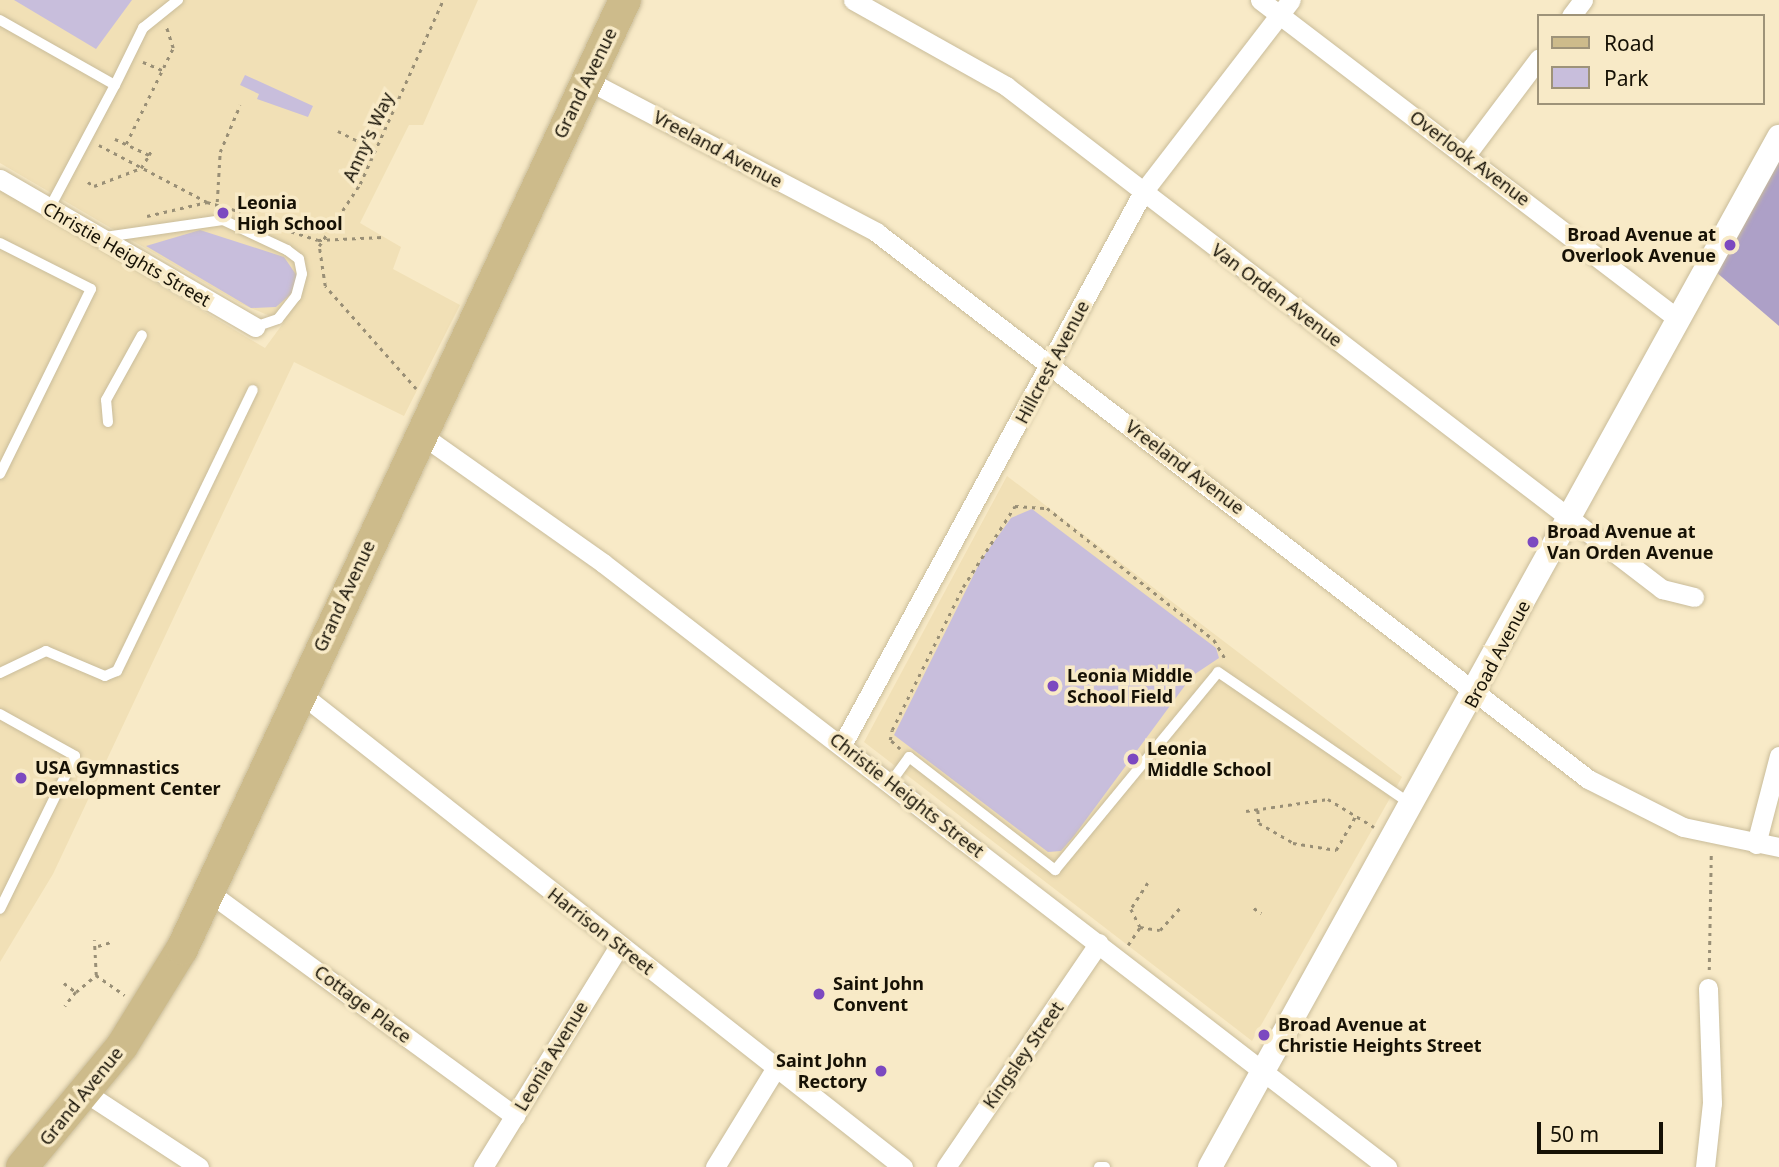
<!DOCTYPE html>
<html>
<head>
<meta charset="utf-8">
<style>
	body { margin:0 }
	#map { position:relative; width:1779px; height:1167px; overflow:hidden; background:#f8eac7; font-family:"Noto Sans",sans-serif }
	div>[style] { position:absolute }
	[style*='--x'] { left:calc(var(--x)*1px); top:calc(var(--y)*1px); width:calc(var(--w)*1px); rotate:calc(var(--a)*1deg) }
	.built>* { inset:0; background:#f1e0b6 }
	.green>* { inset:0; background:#c8bedc }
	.forest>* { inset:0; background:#ada0c7 }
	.path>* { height:2.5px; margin-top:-1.25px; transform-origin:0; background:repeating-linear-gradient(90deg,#998f76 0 3.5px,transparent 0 8.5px) }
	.roads { filter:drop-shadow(0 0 2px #c9bc9a) drop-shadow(0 0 2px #c9bc9a) }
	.service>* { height:10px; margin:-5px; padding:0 5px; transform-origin:5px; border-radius:5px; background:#fff }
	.minor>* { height:19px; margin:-9.5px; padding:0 9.5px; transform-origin:9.5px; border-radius:9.5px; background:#fff }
	.tertiary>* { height:24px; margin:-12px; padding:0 12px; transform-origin:12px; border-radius:12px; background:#fff }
	.primary>* { height:32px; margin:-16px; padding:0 16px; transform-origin:16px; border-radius:16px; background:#cdbb8b }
	.dots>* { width:19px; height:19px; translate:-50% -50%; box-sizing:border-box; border:4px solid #f8eac7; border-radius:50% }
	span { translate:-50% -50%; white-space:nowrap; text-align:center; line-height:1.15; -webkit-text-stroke:7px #f8eac7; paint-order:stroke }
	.street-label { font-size:18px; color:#161105 }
	.poi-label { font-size:18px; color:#161105; font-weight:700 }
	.left { translate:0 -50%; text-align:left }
	.right { translate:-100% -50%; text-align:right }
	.legend { position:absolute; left:1537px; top:14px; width:228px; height:91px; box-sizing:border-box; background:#f8eac7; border:2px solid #9e9379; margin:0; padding:9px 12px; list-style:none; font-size:21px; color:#161105 }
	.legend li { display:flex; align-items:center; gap:14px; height:35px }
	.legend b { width:35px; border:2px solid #9e9379 }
	.scale { position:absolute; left:1537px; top:1122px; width:126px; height:32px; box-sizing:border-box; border:4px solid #161105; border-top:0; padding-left:9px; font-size:21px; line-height:24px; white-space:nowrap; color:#161105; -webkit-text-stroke:5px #f8eac7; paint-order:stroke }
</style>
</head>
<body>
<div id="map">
	<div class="built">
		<i style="clip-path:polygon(0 0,478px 0,423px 125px,409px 125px,360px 223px,401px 247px,393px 269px,460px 305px,404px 416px,294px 362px,53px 874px,0 962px,0 190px,265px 348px,284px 322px,239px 303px,0 163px)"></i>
		<i style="clip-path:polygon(1007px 476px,1402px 777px,1252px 1041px,864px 742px)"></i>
	</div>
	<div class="green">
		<i style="clip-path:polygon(14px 0,132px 0,96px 49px)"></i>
		<i style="clip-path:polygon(245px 75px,313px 106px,308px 117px,257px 99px,259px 94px,240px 85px)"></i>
		<i style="clip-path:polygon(200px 230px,284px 257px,297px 276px,291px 294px,276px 307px,251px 308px,146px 246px)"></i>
		<i style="clip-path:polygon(1032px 509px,1216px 648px,1219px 658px,1192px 676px,1074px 836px,1061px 851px,1048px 852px,894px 735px,981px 560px,1011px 518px)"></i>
	</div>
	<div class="forest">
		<i style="clip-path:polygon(1779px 137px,1779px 326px,1709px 266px)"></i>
	</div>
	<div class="path">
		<i style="--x:143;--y:62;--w:21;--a:23"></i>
		<i style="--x:338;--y:131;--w:42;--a:26.6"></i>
		<i style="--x:115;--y:139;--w:38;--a:25"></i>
		<i style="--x:149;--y:155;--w:4;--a:-63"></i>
		<i style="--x:126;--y:144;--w:107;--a:-63.9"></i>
		<i style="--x:173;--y:48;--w:23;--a:-108"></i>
		<i style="--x:99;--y:145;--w:122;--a:27.8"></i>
		<i style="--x:88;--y:182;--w:7;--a:34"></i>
		<i style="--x:94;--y:186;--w:50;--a:-21"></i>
		<i style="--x:141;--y:168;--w:15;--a:-58"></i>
		<i style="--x:217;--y:202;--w:50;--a:-86.6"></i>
		<i style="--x:220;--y:152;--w:51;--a:-66.9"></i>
		<i style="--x:147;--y:216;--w:62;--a:-13.1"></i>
		<i style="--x:207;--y:202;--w:35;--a:16"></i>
		<i style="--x:259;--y:221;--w:62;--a:17.9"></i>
		<i style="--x:318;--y:240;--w:65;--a:-2.6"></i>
		<i style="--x:416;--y:389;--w:137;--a:-131.5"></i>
		<i style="--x:325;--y:286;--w:40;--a:-98.5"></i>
		<i style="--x:319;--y:246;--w:74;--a:-56.5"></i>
		<i style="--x:360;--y:184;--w:202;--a:-65.7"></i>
		<i style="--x:900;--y:749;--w:13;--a:-138"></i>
		<i style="--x:890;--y:740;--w:10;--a:-79"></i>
		<i style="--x:892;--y:730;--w:160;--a:-63.6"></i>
		<i style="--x:963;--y:587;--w:96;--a:-57.3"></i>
		<i style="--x:1015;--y:506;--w:32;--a:4"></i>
		<i style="--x:1047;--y:508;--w:213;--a:38.3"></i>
		<i style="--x:1214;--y:640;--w:23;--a:59"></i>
		<i style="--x:1258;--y:810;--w:13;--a:86"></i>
		<i style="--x:1259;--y:823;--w:39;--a:30"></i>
		<i style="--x:1293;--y:843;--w:44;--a:9.2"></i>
		<i style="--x:1336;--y:850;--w:39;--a:-60"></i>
		<i style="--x:1246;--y:811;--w:83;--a:-8.3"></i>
		<i style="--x:1328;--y:799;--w:54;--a:31.3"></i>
		<i style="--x:1148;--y:883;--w:31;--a:123"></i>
		<i style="--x:1131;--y:909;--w:20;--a:63"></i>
		<i style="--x:1140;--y:927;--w:20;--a:9"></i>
		<i style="--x:1160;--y:930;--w:30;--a:-48"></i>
		<i style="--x:1254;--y:908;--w:9;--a:36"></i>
		<i style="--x:1128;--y:945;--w:22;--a:-56"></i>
		<i style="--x:98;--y:946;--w:14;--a:-17"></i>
		<i style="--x:1709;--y:970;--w:119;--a:-89"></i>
		<i style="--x:96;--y:975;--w:35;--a:35"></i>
		<i style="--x:64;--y:983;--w:15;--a:37"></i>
		<i style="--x:76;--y:992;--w:18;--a:128"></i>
		<i style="--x:76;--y:992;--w:26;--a:-40"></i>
		<i style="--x:96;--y:975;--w:35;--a:-93"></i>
	</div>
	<div class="roads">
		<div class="service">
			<i style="--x:0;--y:20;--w:132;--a:29.5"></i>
			<i style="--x:115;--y:85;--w:140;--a:118"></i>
			<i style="--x:115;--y:85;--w:64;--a:-63.8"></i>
			<i style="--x:143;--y:28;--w:45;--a:-38.7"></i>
			<i style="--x:105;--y:237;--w:119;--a:-8.2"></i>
			<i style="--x:223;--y:220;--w:71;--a:25.1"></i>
			<i style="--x:287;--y:250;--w:15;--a:37"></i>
			<i style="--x:299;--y:259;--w:15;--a:79"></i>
			<i style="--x:302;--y:274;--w:23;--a:105"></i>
			<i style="--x:296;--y:296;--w:29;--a:128"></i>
			<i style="--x:278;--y:319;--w:24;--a:161"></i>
			<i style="--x:0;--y:243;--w:102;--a:26.8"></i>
			<i style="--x:91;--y:289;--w:206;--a:116.2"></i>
			<i style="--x:108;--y:422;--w:22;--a:-95"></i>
			<i style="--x:106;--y:400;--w:74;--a:-61"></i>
			<i style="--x:0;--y:673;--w:51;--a:-25.6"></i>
			<i style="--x:46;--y:651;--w:64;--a:23"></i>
			<i style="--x:105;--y:676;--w:13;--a:-23"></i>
			<i style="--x:117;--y:671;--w:312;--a:-64.2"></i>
			<i style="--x:0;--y:714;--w:86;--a:29.2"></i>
			<i style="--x:75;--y:756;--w:170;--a:116.1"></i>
			<i style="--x:891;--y:782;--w:31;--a:-54"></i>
			<i style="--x:909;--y:757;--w:185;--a:37.7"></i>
			<i style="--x:1055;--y:870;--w:256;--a:-50.5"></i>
			<i style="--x:1218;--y:672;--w:232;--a:34.4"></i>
			<i style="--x:1099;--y:1167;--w:6;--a:0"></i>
		</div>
		<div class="minor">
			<i style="--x:853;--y:0;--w:176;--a:29.3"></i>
			<i style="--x:1006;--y:86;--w:827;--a:37.48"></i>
			<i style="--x:1662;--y:589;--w:33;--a:14"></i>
			<i style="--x:1260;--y:0;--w:526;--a:37.35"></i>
			<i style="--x:1571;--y:16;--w:20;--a:-53"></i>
			<i style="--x:587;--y:80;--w:327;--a:27.7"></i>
			<i style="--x:876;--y:232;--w:898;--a:37.53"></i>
			<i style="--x:1588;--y:779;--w:106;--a:26.8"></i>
			<i style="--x:1683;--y:827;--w:98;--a:11.8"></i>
			<i style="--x:1466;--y:155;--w:121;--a:-53"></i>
			<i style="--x:0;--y:179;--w:295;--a:30.1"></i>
			<i style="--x:419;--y:433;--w:225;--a:35.2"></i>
			<i style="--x:603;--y:563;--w:990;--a:37.61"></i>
			<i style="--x:300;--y:693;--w:767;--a:38.17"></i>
			<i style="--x:842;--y:745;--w:630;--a:-61.44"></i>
			<i style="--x:1143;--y:192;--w:242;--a:-52.4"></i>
			<i style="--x:1756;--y:844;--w:91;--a:-75.4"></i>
			<i style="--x:210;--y:893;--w:378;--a:36.2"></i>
			<i style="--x:86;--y:1093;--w:135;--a:33.2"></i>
			<i style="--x:483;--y:1167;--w:259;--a:-58.4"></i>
			<i style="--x:715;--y:1167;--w:115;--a:-58.5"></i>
			<i style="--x:946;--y:1167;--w:271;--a:-55.7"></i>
			<i style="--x:1705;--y:1167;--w:64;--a:-83.8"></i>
			<i style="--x:1712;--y:1103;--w:115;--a:-92"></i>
		</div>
		<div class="tertiary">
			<i style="--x:1210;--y:1167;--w:1177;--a:-61.08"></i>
		</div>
		<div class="primary">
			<i style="--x:22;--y:1167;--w:157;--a:-50.4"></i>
			<i style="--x:122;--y:1046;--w:114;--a:-58.3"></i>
			<i style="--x:182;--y:949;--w:1047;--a:-64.98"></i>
		</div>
	</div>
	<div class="dots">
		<i style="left:223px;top:213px;background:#7c49c0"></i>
		<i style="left:1730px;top:245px;background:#7c49c0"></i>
		<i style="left:1533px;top:542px;background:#7c49c0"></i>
		<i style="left:1053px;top:686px;background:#7c49c0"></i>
		<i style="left:1133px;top:759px;background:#7c49c0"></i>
		<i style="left:21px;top:778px;background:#7c49c0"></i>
		<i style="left:819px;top:994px;background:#7c49c0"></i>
		<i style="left:1264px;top:1035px;background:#7c49c0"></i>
		<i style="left:881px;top:1071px;background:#7c49c0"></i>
	</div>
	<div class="street-label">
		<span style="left:585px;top:83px;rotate:-64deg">Grand Avenue</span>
		<span style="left:368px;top:137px;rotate:-65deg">Anny's Way</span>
		<span style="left:718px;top:149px;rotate:28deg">Vreeland Avenue</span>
		<span style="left:1470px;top:158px;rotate:37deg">Overlook Avenue</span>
		<span style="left:127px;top:254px;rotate:30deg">Christie Heights Street</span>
		<span style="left:1277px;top:295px;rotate:37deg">Van Orden Avenue</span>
		<span style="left:1052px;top:362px;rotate:-62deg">Hillcrest Avenue</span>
		<span style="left:1185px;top:467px;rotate:37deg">Vreeland Avenue</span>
		<span style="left:344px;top:596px;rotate:-65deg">Grand Avenue</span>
		<span style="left:1497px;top:654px;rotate:-62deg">Broad Avenue</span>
		<span style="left:907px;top:795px;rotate:38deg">Christie Heights Street</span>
		<span style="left:601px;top:931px;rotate:38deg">Harrison Street</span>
		<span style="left:363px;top:1004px;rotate:37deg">Cottage Place</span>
		<span style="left:1023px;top:1055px;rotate:-55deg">Kingsley Street</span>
		<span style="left:551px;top:1056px;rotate:-59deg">Leonia Avenue</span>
		<span style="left:81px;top:1096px;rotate:-51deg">Grand Avenue</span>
	</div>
	<div class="poi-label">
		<span class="left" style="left:237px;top:213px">Leonia<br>High School</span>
		<span class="right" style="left:1716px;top:245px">Broad Avenue at<br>Overlook Avenue</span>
		<span class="left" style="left:1547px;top:542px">Broad Avenue at<br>Van Orden Avenue</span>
		<span class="left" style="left:1067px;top:686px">Leonia Middle<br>School Field</span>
		<span class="left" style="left:1147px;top:759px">Leonia<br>Middle School</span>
		<span class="left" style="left:35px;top:778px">USA Gymnastics<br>Development Center</span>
		<span class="left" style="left:833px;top:994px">Saint John<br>Convent</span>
		<span class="left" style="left:1278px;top:1035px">Broad Avenue at<br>Christie Heights Street</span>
		<span class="right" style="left:867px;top:1071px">Saint John<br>Rectory</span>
	</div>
	<ul class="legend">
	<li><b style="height:9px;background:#cdbb8b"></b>Road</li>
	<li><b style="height:19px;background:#c8bedc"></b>Park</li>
	</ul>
	<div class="scale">50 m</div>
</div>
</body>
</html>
